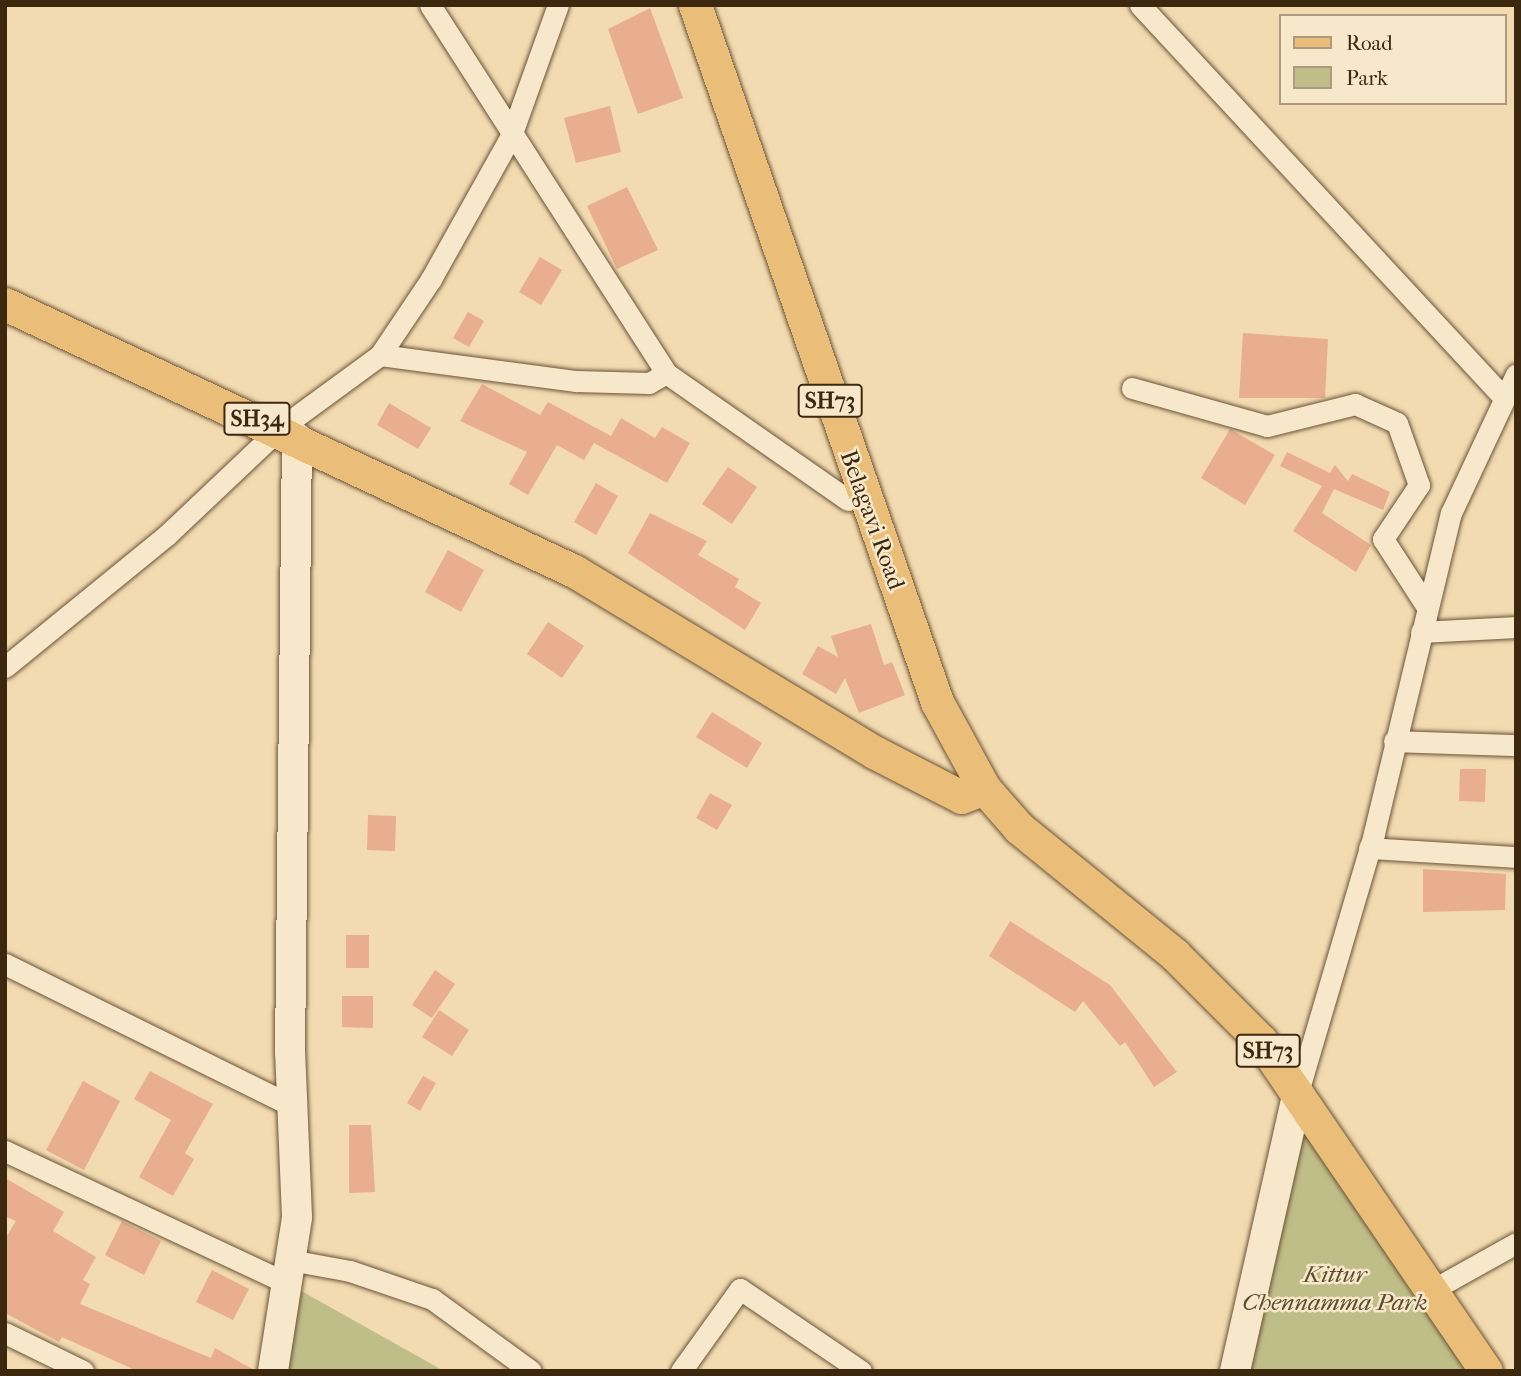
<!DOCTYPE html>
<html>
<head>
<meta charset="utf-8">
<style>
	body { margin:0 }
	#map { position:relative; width:1521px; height:1376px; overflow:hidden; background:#f3dbb1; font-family:"IM FELL French Canon",serif }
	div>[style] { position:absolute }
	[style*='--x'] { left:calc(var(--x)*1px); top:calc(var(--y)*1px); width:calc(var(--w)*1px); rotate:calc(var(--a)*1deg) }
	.green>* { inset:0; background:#c0be88 }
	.building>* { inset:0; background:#e9ae8d }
	.roads { filter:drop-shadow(0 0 2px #6a5438) drop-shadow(0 0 2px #6a5438) }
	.street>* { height:21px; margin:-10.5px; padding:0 10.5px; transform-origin:10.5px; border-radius:10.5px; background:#f7e8cc }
	.secondary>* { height:30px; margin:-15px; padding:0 15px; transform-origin:15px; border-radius:15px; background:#f7e8cc }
	.primary>* { height:33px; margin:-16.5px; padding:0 16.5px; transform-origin:16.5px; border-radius:16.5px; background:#eabe78 }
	span { translate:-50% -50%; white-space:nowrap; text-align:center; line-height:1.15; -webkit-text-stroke:5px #f7e8cc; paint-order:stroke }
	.shield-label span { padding:2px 5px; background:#f7e8cc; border:2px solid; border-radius:5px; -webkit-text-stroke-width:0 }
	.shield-label { font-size:23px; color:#3c270f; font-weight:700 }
	.street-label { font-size:24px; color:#3c270f }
	.park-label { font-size:24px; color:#5d4d2d; font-style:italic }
	.frame { position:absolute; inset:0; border:7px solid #3c270f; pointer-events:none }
	.legend { position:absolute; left:1279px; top:14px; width:228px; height:91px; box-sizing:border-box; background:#f7e8cc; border:2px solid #ac9b80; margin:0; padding:9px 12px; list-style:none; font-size:21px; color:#3c270f }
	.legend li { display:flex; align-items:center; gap:14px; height:35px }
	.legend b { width:35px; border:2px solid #ac9b80 }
</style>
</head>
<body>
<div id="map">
	<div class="green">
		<i style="clip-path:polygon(1298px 1092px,1492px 1371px,1234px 1371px)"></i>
		<i style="clip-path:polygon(287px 1283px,444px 1371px,273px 1371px)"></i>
	</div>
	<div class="building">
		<i style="clip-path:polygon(650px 8px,683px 98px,638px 114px,608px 29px)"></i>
		<i style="clip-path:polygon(610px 106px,621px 152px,576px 163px,564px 118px)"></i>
		<i style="clip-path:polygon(627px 187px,658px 250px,617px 269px,587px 206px)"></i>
		<i style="clip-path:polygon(540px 257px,562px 270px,541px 305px,519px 292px)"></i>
		<i style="clip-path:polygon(468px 312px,484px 321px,469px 347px,453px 338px)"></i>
		<i style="clip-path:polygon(1243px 333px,1328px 339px,1325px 398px,1239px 398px)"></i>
		<i style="clip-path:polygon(482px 384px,540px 415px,548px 402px,611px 436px,621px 418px,655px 438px,662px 427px,690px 443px,667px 483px,594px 443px,584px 460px,557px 445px,528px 495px,509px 484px,527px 452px,460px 421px)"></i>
		<i style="clip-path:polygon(389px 403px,431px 428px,418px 449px,377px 425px)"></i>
		<i style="clip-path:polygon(1230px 429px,1275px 455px,1245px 505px,1201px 478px)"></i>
		<i style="clip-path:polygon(1287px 452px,1330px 473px,1335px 465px,1348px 481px,1352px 474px,1390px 492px,1383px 510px,1334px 489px,1322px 513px,1371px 545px,1356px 572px,1293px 531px,1322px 486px,1280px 466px)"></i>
		<i style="clip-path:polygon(728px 467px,757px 487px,732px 524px,702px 504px)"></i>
		<i style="clip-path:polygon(596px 483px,618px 496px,596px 535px,574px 522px)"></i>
		<i style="clip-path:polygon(650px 513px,707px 541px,698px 555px,739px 579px,735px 587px,761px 603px,745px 630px,628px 553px)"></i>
		<i style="clip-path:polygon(448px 550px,484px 570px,461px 612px,425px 592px)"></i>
		<i style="clip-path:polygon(548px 622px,584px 646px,562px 678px,527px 654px)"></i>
		<i style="clip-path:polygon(871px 624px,884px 665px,892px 662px,905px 695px,859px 713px,845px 678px,836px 694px,802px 674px,818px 646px,838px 657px,831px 636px)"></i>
		<i style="clip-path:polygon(712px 712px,762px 743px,747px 768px,696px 737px)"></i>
		<i style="clip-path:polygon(1460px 769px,1486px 769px,1485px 802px,1459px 801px)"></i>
		<i style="clip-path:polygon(710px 793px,732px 805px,717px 830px,696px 818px)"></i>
		<i style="clip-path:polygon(368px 815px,396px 816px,395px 851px,367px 850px)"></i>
		<i style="clip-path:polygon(1423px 869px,1506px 874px,1505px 910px,1423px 912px)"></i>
		<i style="clip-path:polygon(1010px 921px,1110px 985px,1177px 1072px,1154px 1087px,1125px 1042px,1120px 1046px,1083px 1001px,1075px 1012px,989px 956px)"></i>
		<i style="clip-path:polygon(346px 935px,369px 935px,369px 968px,346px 968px)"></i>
		<i style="clip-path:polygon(435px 970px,455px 984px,432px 1018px,412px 1005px)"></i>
		<i style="clip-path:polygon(342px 996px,373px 996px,373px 1028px,342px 1027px)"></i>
		<i style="clip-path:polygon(439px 1010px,469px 1030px,452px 1056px,422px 1037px)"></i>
		<i style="clip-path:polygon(150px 1071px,213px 1104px,185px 1153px,194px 1159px,173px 1196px,139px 1177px,171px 1120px,134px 1099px)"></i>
		<i style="clip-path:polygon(423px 1076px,436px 1083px,420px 1111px,407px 1103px)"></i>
		<i style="clip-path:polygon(83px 1081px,120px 1101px,84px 1170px,46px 1150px)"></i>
		<i style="clip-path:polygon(349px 1125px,371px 1125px,375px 1192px,349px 1193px)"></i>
		<i style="clip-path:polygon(5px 1178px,64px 1212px,53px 1231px,96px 1257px,83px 1280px,90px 1284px,80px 1304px,211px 1358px,215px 1348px,256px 1371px,137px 1371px,62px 1337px,59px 1342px,5px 1313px,5px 1239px,16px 1221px,5px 1216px)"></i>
		<i style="clip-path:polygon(122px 1221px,161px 1241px,144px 1275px,105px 1255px)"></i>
		<i style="clip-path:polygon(212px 1270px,249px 1289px,233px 1320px,196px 1302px)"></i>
	</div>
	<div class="roads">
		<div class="street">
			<i style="--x:430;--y:5;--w:437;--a:57.3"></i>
			<i style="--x:666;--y:373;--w:222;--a:34.9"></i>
			<i style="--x:1140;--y:5;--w:536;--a:47.19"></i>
			<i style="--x:380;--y:355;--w:198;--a:7.6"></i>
			<i style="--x:576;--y:381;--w:73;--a:1.6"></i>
			<i style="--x:649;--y:383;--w:20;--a:-30"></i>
			<i style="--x:1132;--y:388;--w:140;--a:15.7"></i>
			<i style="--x:1267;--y:426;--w:91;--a:-14"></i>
			<i style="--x:1355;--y:404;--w:46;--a:24.3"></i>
			<i style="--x:1397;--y:423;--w:66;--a:70.5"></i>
			<i style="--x:1419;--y:485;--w:65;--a:123.7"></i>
			<i style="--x:1383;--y:539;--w:81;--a:57.1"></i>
			<i style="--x:1421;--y:632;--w:95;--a:-3"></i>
			<i style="--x:5;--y:667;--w:209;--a:-39.2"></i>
			<i style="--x:167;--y:535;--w:154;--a:-43.4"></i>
			<i style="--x:279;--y:429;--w:125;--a:-36.2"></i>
			<i style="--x:380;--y:355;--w:92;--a:-56.1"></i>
			<i style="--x:431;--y:279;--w:164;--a:-60.8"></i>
			<i style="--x:511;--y:136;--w:139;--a:-70.3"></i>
			<i style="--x:1394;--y:741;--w:122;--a:1.9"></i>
			<i style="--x:1369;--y:848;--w:147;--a:3.5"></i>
			<i style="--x:5;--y:964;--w:320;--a:26.3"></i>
			<i style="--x:1298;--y:1092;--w:270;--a:-73.6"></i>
			<i style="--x:1374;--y:833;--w:329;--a:-76.5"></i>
			<i style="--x:1451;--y:513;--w:153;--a:-64.9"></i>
			<i style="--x:5;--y:1151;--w:311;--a:25.1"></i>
			<i style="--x:290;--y:1260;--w:61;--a:10.4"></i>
			<i style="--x:350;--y:1271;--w:87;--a:18.9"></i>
			<i style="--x:432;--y:1299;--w:122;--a:36"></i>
			<i style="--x:1432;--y:1290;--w:96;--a:-29.2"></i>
			<i style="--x:5;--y:1333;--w:87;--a:26"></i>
			<i style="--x:681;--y:1371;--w:101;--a:-54.3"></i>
			<i style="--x:740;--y:1289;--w:146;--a:34.1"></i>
		</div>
		<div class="secondary">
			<i style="--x:273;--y:1371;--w:156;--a:-81.1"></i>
			<i style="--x:297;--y:1217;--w:164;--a:-92.4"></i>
			<i style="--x:290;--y:1053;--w:615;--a:-89.35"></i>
			<i style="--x:1235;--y:1371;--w:286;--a:-77.3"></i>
		</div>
		<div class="primary">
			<i style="--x:695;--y:5;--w:738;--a:70.85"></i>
			<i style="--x:937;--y:702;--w:98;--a:61.3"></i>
			<i style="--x:984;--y:788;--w:53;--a:48.8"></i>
			<i style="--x:1019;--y:828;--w:201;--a:39.1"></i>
			<i style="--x:1175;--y:955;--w:122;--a:45"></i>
			<i style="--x:1261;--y:1041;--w:399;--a:55.7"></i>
			<i style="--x:5;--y:304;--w:629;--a:25.14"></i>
			<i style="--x:574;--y:571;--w:350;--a:31.1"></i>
			<i style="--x:874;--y:752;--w:98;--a:27.3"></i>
			<i style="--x:961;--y:797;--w:25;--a:-21"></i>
		</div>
	</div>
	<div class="shield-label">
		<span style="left:830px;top:401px">SH73</span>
		<span style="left:257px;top:419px">SH34</span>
		<span style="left:1268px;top:1051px">SH73</span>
	</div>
	<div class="street-label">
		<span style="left:872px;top:520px;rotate:70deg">Belagavi Road</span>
	</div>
	<div class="park-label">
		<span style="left:1335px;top:1289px">Kittur<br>Chennamma Park</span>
	</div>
	<div class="frame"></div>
	<ul class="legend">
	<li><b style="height:9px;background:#eabe78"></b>Road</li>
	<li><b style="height:19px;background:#c0be88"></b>Park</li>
	</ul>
</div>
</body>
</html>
